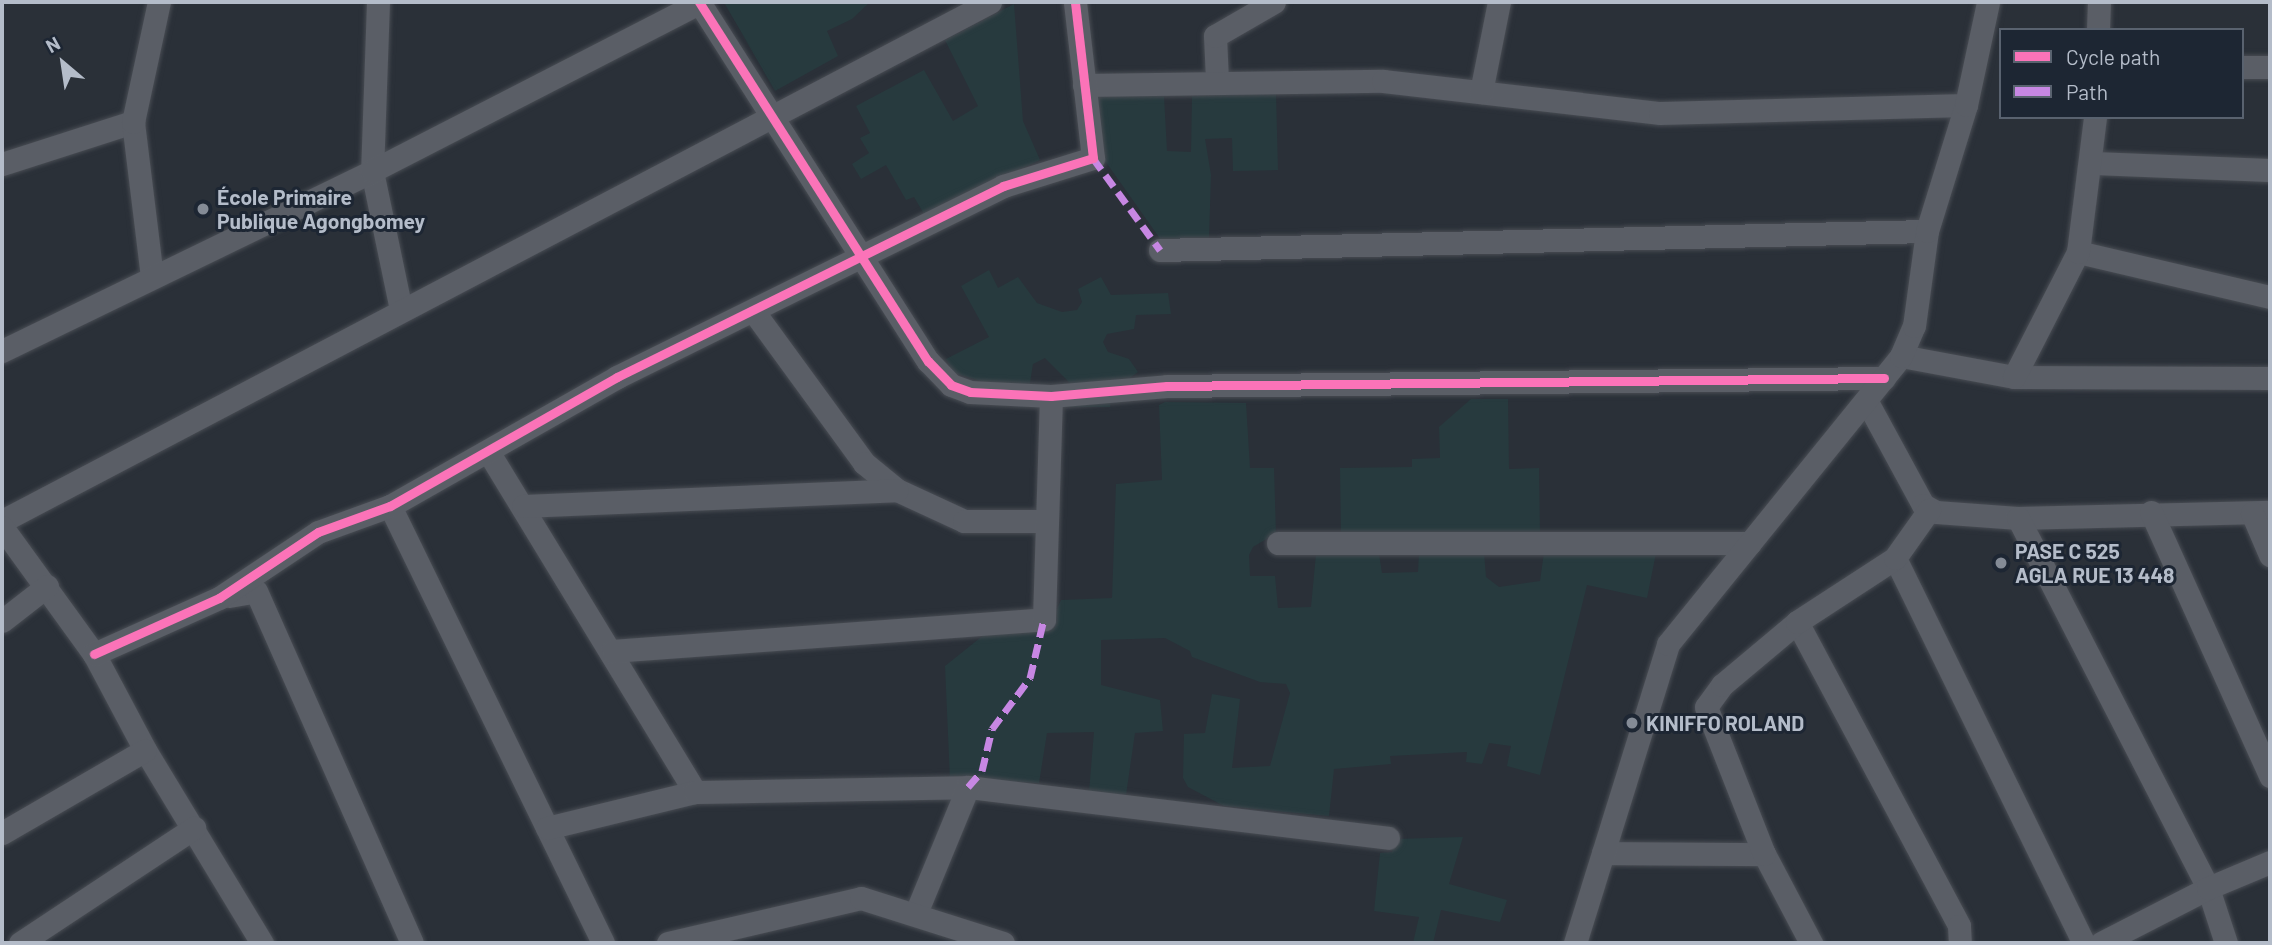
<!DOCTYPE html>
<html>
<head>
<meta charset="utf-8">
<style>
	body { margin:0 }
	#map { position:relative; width:2272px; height:945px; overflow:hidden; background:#2a3038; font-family:Barlow,sans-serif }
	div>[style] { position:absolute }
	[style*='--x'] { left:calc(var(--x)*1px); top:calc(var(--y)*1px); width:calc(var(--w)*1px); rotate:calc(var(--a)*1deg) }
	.green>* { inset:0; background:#273a3e }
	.roads { filter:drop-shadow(0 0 2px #484c53) drop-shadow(0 0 2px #484c53) }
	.minor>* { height:23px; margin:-11.5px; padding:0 11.5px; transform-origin:11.5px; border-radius:11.5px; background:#5a5e66 }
	.quiet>* { height:7px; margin-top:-3.5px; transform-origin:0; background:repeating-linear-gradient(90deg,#c787e3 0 14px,transparent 0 21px) }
	.cycleway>* { height:9px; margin:-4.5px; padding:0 4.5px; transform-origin:4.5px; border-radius:4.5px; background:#fb73b8 }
	.dots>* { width:19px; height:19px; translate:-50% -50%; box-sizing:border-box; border:4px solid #1d2633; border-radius:50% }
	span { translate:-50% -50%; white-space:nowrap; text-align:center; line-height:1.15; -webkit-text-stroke:6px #1d2633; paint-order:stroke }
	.poi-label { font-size:21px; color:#b4bcc9; font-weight:700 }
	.left { translate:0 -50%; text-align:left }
	.frame { position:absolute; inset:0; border:4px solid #b4bcc9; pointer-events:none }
	.legend { position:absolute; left:1999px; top:28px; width:245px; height:91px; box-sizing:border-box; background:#1d2633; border:2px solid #59626f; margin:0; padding:9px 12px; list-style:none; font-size:21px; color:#b4bcc9 }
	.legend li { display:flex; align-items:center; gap:14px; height:35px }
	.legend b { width:35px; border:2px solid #59626f }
	.north { position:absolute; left:28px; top:28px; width:70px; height:70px; -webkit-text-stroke:5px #1d2633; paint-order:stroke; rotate:331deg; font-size:19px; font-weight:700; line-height:28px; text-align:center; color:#b4bcc9 }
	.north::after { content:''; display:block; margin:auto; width:24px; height:32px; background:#b4bcc9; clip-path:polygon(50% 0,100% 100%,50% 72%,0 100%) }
</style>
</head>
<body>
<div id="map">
	<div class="green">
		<i style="clip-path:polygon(728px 2px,870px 2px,852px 19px,827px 31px,838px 56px,775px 91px,725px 4px)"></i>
		<i style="clip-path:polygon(1014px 4px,1023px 121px,1040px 160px,924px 214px,914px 197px,906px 200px,886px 165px,861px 179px,852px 164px,869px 153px,860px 138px,870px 133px,856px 106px,924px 70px,953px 121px,978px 106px,945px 40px)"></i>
		<i style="clip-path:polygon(1276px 93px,1278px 170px,1233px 171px,1232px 138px,1205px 139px,1211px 175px,1209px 239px,1161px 240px,1103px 158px,1095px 95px,1164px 96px,1167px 151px,1191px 152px,1192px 96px)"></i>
		<i style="clip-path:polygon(989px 270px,998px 288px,1018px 277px,1037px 303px,1062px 312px,1077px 310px,1082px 302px,1078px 289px,1101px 277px,1111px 295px,1168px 293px,1171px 314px,1136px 315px,1134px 329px,1107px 334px,1103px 342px,1108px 352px,1129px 359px,1138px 372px,1113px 390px,1110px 407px,1071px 407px,1070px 383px,1045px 358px,1033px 364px,1028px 395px,954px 373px,946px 359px,989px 337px,961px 286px)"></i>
		<i style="clip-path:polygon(1471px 399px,1508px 399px,1509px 469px,1539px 468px,1540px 533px,1341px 534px,1340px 468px,1412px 467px,1412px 459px,1440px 458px,1439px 427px)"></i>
		<i style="clip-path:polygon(1165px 402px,1246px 403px,1250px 468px,1274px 468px,1276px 533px,1253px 547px,1249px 555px,1250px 576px,1275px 576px,1278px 608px,1311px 607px,1316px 554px,1379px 554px,1382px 573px,1418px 572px,1419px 552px,1484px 553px,1486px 577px,1499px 587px,1540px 581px,1544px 552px,1656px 553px,1647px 598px,1587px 585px,1540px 775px,1507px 766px,1511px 746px,1489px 743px,1482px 764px,1466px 762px,1467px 752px,1390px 756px,1391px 764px,1334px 769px,1329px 816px,1224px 806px,1188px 787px,1183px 778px,1184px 734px,1205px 733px,1212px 694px,1240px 699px,1232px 768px,1270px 766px,1290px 693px,1286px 684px,1260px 682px,1192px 657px,1190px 651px,1165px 638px,1101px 640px,1101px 685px,1160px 700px,1163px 731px,1135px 733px,1126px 795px,1089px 792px,1094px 732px,1047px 733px,1039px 783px,950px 780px,945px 666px,990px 630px,1048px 629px,1061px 600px,1112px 598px,1116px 484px,1162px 480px,1159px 405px)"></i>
		<i style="clip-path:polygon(1463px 837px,1449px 884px,1507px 900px,1500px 922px,1441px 910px,1433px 943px,1413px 943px,1419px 917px,1374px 911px,1380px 853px,1392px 852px,1395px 839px)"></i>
	</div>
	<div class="roads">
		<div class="minor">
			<i style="--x:378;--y:2;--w:169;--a:92"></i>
			<i style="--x:372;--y:171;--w:142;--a:78.2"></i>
			<i style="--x:699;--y:2;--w:426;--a:57.5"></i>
			<i style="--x:928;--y:361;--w:33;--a:46"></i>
			<i style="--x:951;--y:385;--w:20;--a:20"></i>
			<i style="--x:970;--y:392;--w:81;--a:2.8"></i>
			<i style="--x:1051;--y:396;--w:116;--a:-4.9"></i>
			<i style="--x:1167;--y:386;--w:717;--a:-0.64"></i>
			<i style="--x:2098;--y:30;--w:28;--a:-88"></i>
			<i style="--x:2242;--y:67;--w:28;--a:0"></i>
			<i style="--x:1217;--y:80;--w:44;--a:-92.6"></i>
			<i style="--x:1215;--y:36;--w:68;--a:-30"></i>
			<i style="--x:1084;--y:85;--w:299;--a:-0.8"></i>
			<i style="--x:1383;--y:81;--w:279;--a:6.6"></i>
			<i style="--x:1660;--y:113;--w:306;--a:-1.5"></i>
			<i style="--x:1481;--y:92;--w:92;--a:-78.7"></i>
			<i style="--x:2093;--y:163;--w:177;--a:2.3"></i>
			<i style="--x:2;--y:164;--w:138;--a:-17.8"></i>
			<i style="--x:1160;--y:250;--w:767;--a:-1.42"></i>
			<i style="--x:2078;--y:252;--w:197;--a:13.2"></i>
			<i style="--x:152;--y:277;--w:156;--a:-97"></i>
			<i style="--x:133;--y:122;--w:123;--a:-77.8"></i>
			<i style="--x:754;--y:312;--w:187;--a:53.9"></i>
			<i style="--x:864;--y:463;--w:43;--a:39.3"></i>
			<i style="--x:897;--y:490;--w:74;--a:24.8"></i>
			<i style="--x:964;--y:521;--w:83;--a:0"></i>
			<i style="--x:2;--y:351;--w:411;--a:-25.9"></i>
			<i style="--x:372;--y:171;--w:370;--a:-27.2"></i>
			<i style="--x:1901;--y:356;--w:115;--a:10.5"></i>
			<i style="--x:2014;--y:377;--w:256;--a:0.2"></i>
			<i style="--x:2014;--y:377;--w:140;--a:-62.9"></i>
			<i style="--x:2078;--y:252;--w:136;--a:-82.8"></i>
			<i style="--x:1866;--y:400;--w:119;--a:61.5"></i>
			<i style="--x:1923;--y:505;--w:15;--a:28"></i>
			<i style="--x:1936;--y:512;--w:82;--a:4.2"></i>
			<i style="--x:2018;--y:518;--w:252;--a:-1.4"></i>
			<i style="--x:489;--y:453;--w:397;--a:58.7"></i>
			<i style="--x:390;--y:506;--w:486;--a:64"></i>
			<i style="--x:523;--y:506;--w:374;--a:-2.4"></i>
			<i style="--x:2151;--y:512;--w:290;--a:65.7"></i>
			<i style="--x:2252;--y:513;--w:46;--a:66.8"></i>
			<i style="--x:2018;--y:518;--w:416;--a:62.8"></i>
			<i style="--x:2208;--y:888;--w:58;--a:71.9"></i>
			<i style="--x:2;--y:521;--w:1116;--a:-27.71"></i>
			<i style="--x:2;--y:527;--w:157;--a:54.1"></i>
			<i style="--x:94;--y:654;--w:109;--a:62"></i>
			<i style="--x:145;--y:750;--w:226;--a:58.8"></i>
			<i style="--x:1278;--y:543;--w:472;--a:0"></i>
			<i style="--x:1895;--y:558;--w:429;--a:63.9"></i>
			<i style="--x:229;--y:596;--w:27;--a:-10"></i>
			<i style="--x:256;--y:591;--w:385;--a:66.1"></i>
			<i style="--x:2;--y:621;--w:57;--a:-37.9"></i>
			<i style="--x:1797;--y:622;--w:344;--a:61.9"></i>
			<i style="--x:1959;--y:926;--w:17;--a:87"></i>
			<i style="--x:613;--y:651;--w:432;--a:-4.2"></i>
			<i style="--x:1044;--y:619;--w:223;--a:-88.2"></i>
			<i style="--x:94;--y:654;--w:137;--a:-24.1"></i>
			<i style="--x:219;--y:598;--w:119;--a:-33.7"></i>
			<i style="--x:318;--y:532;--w:77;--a:-19.9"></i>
			<i style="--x:390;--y:506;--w:261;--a:-29.6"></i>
			<i style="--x:617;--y:377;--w:431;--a:-26.3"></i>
			<i style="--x:1003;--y:186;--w:94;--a:-17.3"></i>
			<i style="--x:1093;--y:158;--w:157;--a:-96.6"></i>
			<i style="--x:547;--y:828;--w:152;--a:-13.7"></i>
			<i style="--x:695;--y:792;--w:273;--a:-1"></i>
			<i style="--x:968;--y:787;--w:423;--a:6.9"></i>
			<i style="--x:2;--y:833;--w:165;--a:-30.1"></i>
			<i style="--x:1603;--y:853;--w:161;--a:0.4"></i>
			<i style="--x:916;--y:913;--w:136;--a:-67.6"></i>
			<i style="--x:20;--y:943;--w:209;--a:-33.5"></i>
			<i style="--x:668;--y:943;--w:198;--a:-13.1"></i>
			<i style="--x:861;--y:898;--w:149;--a:17.6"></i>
			<i style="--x:1575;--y:943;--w:313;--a:-72.7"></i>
			<i style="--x:1668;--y:644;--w:370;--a:-51"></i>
			<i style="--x:1901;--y:356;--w:33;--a:-67"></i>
			<i style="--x:1914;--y:326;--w:96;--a:-82.2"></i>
			<i style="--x:1927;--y:231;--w:132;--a:-72.8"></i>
			<i style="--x:1966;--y:105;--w:105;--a:-77.9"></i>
			<i style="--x:1811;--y:943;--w:101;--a:-117.8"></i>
			<i style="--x:1764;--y:854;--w:158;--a:-111.5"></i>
			<i style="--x:1706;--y:707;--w:27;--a:-54"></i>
			<i style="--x:1722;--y:685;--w:98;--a:-40"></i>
			<i style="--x:1797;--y:622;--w:117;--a:-33.1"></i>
			<i style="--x:1895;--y:558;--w:59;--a:-54.7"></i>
			<i style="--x:2101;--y:943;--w:120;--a:-27.2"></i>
			<i style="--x:2208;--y:888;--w:67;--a:-22.8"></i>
		</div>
	</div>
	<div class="quiet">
		<i style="--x:1093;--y:158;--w:114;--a:53.9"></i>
		<i style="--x:968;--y:787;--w:21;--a:-49"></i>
		<i style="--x:982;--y:771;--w:43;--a:-76.6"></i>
		<i style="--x:992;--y:729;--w:64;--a:-53.3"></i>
		<i style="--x:1030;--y:678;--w:61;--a:-76.7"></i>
	</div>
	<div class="cycleway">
		<i style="--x:699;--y:2;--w:426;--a:57.5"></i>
		<i style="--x:928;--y:361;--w:33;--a:46"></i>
		<i style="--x:951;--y:385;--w:20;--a:20"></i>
		<i style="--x:970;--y:392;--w:81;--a:2.8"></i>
		<i style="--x:1051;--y:396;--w:116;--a:-4.9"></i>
		<i style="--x:1167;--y:386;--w:717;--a:-0.64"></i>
		<i style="--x:94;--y:654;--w:137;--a:-24.1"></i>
		<i style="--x:219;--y:598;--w:119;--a:-33.7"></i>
		<i style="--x:318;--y:532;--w:77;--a:-19.9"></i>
		<i style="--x:390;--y:506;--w:261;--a:-29.6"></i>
		<i style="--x:617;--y:377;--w:431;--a:-26.3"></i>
		<i style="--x:1003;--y:186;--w:94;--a:-17.3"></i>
		<i style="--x:1093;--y:158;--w:157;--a:-96.6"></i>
	</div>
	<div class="dots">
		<i style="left:203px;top:209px;background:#848b96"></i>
		<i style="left:2001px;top:563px;background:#848b96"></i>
		<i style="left:1632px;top:723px;background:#848b96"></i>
	</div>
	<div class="poi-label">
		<span class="left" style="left:217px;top:209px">École Primaire<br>Publique Agongbomey</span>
		<span class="left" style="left:2015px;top:563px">PASE C 525<br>AGLA RUE 13 448</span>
		<span class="left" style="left:1646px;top:723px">KINIFFO ROLAND</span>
	</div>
	<div class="frame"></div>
	<ul class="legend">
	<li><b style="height:9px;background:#fb73b8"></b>Cycle path</li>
	<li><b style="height:9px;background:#c787e3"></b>Path</li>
	</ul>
	<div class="north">N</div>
</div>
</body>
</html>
